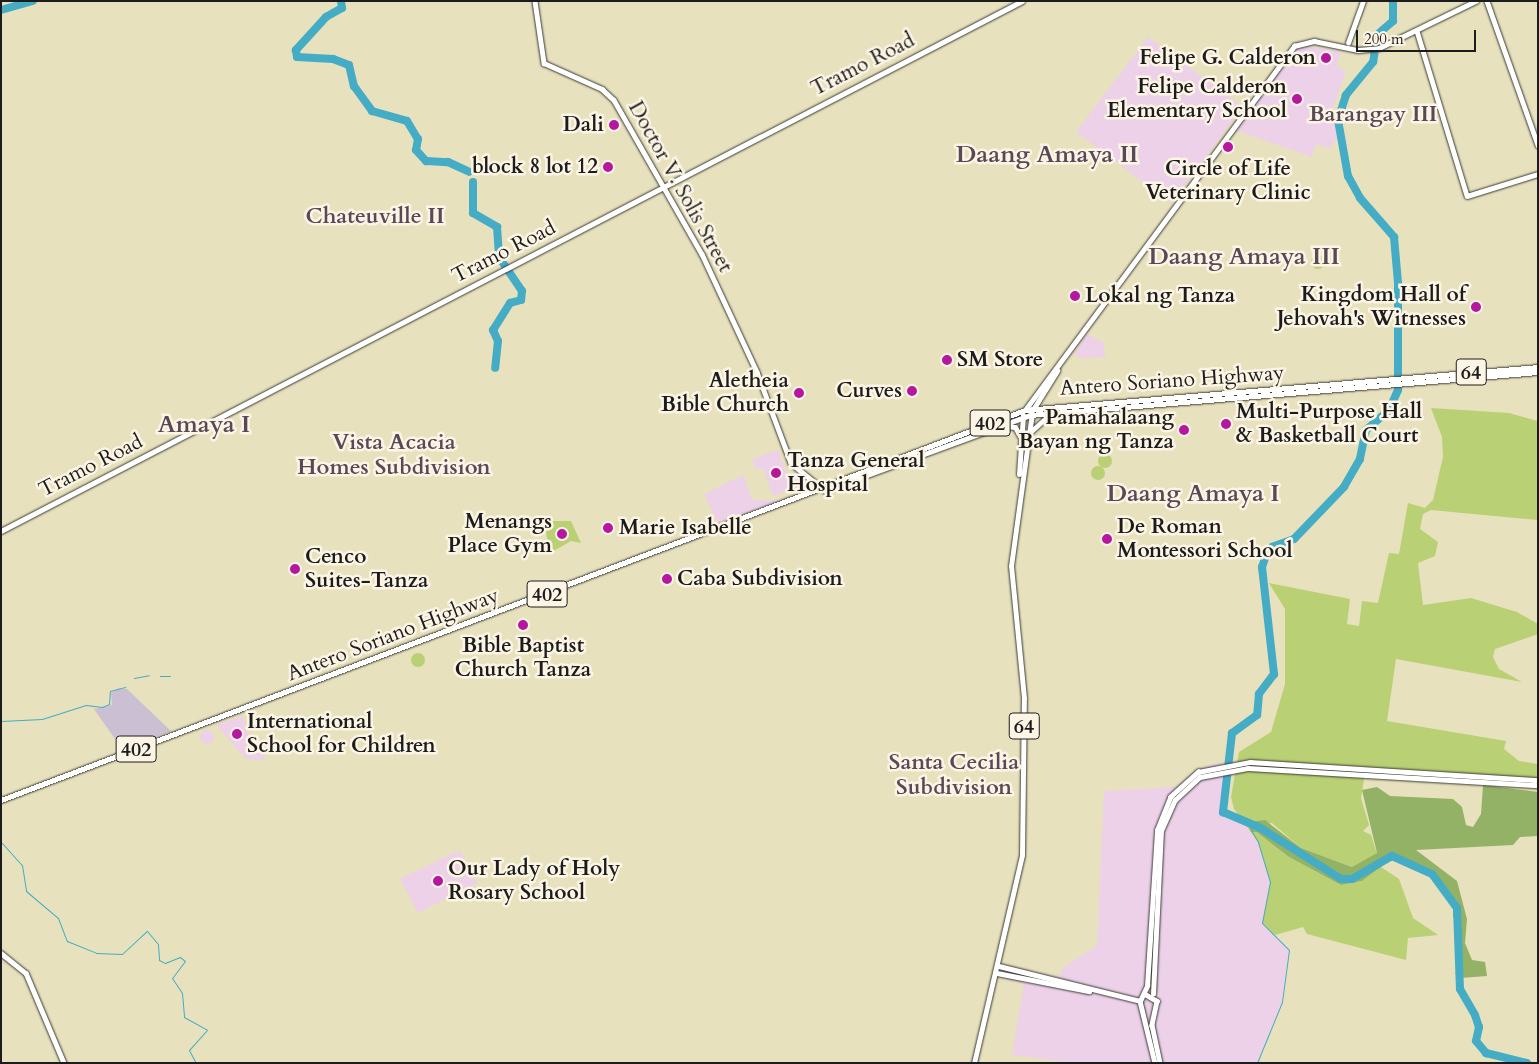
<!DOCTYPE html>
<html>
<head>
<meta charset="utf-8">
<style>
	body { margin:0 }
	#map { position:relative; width:1539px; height:1064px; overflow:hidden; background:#e7e1be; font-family:Cardo,serif }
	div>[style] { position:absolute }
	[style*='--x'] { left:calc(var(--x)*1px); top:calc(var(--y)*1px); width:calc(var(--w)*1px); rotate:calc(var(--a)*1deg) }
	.built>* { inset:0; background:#ecd1e9 }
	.round { border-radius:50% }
	.industrial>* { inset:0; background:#cbbfd4 }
	.green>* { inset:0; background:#bad074 }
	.forest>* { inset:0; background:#93b266 }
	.stream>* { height:1px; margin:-0.5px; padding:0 0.5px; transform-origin:0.5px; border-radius:0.5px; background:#44acc4 }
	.river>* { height:8px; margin:-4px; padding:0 4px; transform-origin:4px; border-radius:4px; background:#44acc4 }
	.roads { filter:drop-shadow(0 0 1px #3a3a34) drop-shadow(0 0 1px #3a3a34) }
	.secondary>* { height:4.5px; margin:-2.25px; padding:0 2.25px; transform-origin:2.25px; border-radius:2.25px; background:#fff }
	.primary>* { height:5px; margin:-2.5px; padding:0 2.5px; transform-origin:2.5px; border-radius:2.5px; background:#fff }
	.dots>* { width:14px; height:14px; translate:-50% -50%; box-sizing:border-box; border:2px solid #fcf5e5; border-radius:50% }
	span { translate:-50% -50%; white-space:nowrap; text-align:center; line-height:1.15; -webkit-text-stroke:5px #fcf5e5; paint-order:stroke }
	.shield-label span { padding:1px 4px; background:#fcf5e5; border:1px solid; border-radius:4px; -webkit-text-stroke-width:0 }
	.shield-label { font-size:20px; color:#1c1c1c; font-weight:700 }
	.poi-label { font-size:21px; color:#1c1c1c; font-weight:700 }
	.right { translate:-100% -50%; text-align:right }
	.left { translate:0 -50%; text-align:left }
	.street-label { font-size:21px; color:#1c1c1c }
	.neighbourhood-label { font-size:22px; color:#594956; font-weight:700 }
	.quarter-label { font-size:24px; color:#594956; font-weight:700 }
	.frame { position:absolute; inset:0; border:2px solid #1c1c1c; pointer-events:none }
	.scale { position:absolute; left:1356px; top:30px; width:120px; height:22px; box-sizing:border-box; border:2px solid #1c1c1c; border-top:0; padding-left:6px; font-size:15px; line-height:18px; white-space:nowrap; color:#1c1c1c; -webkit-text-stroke:4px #fcf5e5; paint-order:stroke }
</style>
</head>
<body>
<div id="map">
	<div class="built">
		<i style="clip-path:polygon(1148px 37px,1243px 107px,1171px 203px,1076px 132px)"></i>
		<i style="clip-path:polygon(1300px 45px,1341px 51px,1336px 65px,1346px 71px,1332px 110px,1337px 138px,1330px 149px,1316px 144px,1312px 157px,1235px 130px)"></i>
		<i style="clip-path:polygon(1087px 334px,1104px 343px,1105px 357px,1081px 358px,1074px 354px)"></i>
		<i style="clip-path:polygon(778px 450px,787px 474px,795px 472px,803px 484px,811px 482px,813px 488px,802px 492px,800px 487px,773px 496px,763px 468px,756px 470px,752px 459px)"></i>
		<i style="clip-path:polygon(743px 475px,752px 500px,782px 500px,718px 523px,704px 494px)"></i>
		<i style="clip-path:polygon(243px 716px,250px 742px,265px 754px,262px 761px,245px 758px,216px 725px)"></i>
		<i class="round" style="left:200px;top:730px;width:14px;height:14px"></i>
		<i style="clip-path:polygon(1220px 762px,1225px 773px,1223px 812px,1247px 823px,1258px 842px,1270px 882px,1262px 923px,1289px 950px,1282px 1002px,1257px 1063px,1073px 1063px,1012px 1055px,1024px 984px,1004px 979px,1007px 965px,1058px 978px,1065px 966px,1097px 946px,1104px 791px,1176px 787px,1197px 770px)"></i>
		<i style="clip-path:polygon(460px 850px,477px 883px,418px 913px,400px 879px)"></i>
	</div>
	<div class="industrial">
		<i style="clip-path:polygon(119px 688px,127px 689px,171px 731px,122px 749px,94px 709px,112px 705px,111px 693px)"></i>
	</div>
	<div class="green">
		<i class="round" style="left:1311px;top:255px;width:14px;height:14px"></i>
		<i style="clip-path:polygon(1431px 408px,1509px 413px,1538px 421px,1538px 520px,1431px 510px,1423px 514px,1420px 529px,1438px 542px,1435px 556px,1418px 563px,1423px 605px,1471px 598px,1517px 612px,1538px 624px,1538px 634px,1495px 649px,1493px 657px,1499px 669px,1522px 682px,1396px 659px,1387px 721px,1506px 741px,1504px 749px,1519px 761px,1538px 764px,1538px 783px,1365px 773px,1361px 798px,1369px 825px,1363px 831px,1371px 835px,1377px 854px,1352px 867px,1301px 848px,1272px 823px,1248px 824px,1289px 857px,1341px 885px,1362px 881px,1381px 867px,1399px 879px,1413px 918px,1438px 935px,1408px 938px,1406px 960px,1307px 934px,1303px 927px,1275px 935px,1262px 923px,1270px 882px,1258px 842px,1234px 809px,1231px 797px,1239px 752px,1271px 732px,1285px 684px,1285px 609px,1269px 583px,1350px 599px,1347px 624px,1359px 626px,1362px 601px,1378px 603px,1389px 553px,1399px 554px,1408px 503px,1425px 508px,1433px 500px,1443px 457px,1442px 437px)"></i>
		<i class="round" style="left:1098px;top:454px;width:14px;height:14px"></i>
		<i class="round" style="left:1091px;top:466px;width:14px;height:14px"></i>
		<i style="clip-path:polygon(553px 521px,571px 521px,581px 543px,571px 541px,550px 553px,545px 527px)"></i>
		<i class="round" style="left:411px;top:653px;width:14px;height:14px"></i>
	</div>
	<div class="forest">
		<i style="clip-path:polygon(1483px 785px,1538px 792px,1538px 836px,1520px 837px,1513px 845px,1416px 850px,1457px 881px,1467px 919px,1465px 943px,1472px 960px,1485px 962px,1487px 976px,1460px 978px,1455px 973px,1461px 968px,1458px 923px,1453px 917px,1453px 902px,1432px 874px,1402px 860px,1389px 861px,1362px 881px,1341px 885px,1289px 857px,1257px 832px,1251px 832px,1250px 822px,1265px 820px,1301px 848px,1352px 867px,1377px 853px,1362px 790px,1377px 787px,1390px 796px,1453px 799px,1462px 807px,1466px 825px,1473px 827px,1481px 814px)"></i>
	</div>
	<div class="stream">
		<i style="--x:160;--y:676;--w:10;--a:0"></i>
		<i style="--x:134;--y:678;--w:15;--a:-11"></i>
		<i style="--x:1;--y:721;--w:41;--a:-2.8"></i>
		<i style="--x:42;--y:719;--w:46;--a:-17.7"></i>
		<i style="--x:86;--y:705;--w:16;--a:7"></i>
		<i style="--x:102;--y:707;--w:8;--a:-23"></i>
		<i style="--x:109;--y:704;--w:13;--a:-86"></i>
		<i style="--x:110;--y:691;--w:16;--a:-15"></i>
		<i style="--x:1247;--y:823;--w:22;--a:60"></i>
		<i style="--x:1258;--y:842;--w:42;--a:73.3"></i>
		<i style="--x:1270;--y:882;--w:42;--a:101"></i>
		<i style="--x:1262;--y:923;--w:38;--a:45"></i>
		<i style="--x:1289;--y:950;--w:52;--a:97.7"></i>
		<i style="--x:1282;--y:1002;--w:66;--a:112.3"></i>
		<i style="--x:1;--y:842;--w:31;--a:48"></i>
		<i style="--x:22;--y:865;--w:26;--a:81"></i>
		<i style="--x:26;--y:891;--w:42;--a:40.2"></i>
		<i style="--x:58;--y:918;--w:25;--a:69"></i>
		<i style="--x:67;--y:941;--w:31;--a:22"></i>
		<i style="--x:96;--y:953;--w:26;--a:2"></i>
		<i style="--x:122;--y:954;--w:34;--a:-43"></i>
		<i style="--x:147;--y:931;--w:17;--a:50"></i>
		<i style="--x:158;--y:944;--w:16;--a:86"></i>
		<i style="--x:159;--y:960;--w:7;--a:27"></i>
		<i style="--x:165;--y:963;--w:16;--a:-22"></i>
		<i style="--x:180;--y:957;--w:6;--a:39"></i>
		<i style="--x:185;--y:961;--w:21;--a:127"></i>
		<i style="--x:172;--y:978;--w:18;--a:56"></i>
		<i style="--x:182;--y:993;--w:24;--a:85"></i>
		<i style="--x:184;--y:1017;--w:26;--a:29"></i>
		<i style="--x:207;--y:1030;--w:27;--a:132"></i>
		<i style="--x:189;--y:1050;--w:15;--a:62"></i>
	</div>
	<div class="river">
		<i style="--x:341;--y:1;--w:7;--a:82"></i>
		<i style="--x:342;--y:8;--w:18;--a:151"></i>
		<i style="--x:326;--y:17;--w:45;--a:132.3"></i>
		<i style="--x:296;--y:50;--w:7;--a:82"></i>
		<i style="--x:297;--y:57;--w:36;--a:3"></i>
		<i style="--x:333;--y:59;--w:17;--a:21"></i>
		<i style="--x:349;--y:65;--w:22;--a:77"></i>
		<i style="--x:354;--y:86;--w:31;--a:54"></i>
		<i style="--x:372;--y:111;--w:36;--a:16"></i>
		<i style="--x:407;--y:121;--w:21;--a:59"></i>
		<i style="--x:418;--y:139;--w:11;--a:100"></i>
		<i style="--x:416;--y:150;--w:15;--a:48"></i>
		<i style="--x:426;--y:161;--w:22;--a:3"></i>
		<i style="--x:448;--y:162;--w:23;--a:25"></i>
		<i style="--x:1393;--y:1;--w:20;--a:90"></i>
		<i style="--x:1393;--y:21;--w:21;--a:139"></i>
		<i style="--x:1377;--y:35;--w:27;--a:98"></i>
		<i style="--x:1373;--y:62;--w:43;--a:129.3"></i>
		<i style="--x:1346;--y:95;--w:26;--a:108"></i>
		<i style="--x:1338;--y:120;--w:57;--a:79.9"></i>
		<i style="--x:1348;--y:176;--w:25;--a:61"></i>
		<i style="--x:1360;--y:198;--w:52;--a:48.9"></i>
		<i style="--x:1394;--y:237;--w:46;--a:85"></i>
		<i style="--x:1398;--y:283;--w:107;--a:90"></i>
		<i style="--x:1398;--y:390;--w:22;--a:114"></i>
		<i style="--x:1389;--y:410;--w:30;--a:139"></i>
		<i style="--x:1366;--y:430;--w:30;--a:102"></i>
		<i style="--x:1360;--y:459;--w:32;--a:120"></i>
		<i style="--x:1344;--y:487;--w:72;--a:133.9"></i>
		<i style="--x:1294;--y:539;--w:23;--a:160"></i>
		<i style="--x:1272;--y:547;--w:10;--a:127"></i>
		<i style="--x:1266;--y:555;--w:13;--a:108"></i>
		<i style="--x:1262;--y:567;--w:108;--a:83.6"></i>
		<i style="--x:1274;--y:674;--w:25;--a:127"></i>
		<i style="--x:1259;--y:694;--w:21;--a:95"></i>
		<i style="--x:1257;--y:715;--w:31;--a:144"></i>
		<i style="--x:1232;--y:733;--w:80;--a:96.5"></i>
		<i style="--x:1223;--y:812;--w:39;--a:23"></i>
		<i style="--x:1259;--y:827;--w:97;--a:32.4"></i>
		<i style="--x:1341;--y:879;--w:11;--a:0"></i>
		<i style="--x:1352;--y:879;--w:46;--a:-29.9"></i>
		<i style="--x:1392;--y:856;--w:44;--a:24.2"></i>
		<i style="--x:1432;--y:874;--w:42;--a:53.7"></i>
		<i style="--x:1457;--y:908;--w:81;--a:87.9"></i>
		<i style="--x:1460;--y:989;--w:30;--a:60"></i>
		<i style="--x:1475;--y:1015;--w:13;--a:72"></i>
		<i style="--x:1479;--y:1027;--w:14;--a:102"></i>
		<i style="--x:1476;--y:1041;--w:16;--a:50"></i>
		<i style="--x:1486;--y:1053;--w:42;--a:13.7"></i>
		<i style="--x:1;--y:10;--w:33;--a:-16"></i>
		<i style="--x:473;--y:182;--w:31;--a:90"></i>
		<i style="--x:473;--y:213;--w:28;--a:30"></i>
		<i style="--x:497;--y:227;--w:30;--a:86"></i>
		<i style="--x:499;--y:257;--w:41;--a:55.9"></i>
		<i style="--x:522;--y:291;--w:9;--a:96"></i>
		<i style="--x:521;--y:300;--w:11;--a:165"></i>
		<i style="--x:510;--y:303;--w:32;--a:122"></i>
		<i style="--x:493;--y:330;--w:12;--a:66"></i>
		<i style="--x:498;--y:341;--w:27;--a:96"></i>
	</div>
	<div class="roads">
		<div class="secondary">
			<i style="--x:535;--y:1;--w:63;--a:81.7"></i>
			<i style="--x:544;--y:63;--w:64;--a:24.1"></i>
			<i style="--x:602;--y:89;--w:16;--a:43"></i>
			<i style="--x:614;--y:100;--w:177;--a:60.3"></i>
			<i style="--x:702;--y:254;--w:130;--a:65"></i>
			<i style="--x:757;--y:372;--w:97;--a:69.5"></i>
			<i style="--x:791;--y:463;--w:43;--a:39.3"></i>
			<i style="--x:1487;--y:1;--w:153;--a:70.5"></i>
			<i style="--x:1417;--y:31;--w:172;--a:73.1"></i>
			<i style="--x:1467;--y:196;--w:74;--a:-17.2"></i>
			<i style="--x:1348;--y:43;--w:45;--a:-70.3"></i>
			<i style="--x:1034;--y:408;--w:44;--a:-58.1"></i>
			<i style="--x:1025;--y:410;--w:453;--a:-53.5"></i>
			<i style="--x:1294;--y:46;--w:21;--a:-14"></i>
			<i style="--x:1314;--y:41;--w:45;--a:11.6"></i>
			<i style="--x:1358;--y:50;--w:21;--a:-5"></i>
			<i style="--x:1379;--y:48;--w:108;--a:-25.9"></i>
			<i style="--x:1;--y:531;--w:1150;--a:-27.43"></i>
			<i style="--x:1;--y:953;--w:32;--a:39"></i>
			<i style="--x:26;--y:973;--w:98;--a:67.1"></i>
			<i style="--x:999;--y:966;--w:145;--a:13.9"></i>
			<i style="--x:997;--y:973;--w:94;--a:11.1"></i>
			<i style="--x:1145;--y:994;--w:14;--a:30"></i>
			<i style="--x:1157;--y:1001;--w:25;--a:102"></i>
			<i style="--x:1152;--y:1025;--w:39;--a:78"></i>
			<i style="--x:1153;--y:994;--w:163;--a:-87.2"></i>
			<i style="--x:1161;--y:831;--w:34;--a:-66"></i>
			<i style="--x:1175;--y:800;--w:34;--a:-43"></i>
			<i style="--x:1200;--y:777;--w:49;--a:-10.6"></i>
			<i style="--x:1248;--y:768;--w:290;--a:3.4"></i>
			<i style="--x:1140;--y:1001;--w:17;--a:-65"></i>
			<i style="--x:1147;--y:986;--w:156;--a:-86.3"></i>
			<i style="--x:1157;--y:830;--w:35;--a:-68"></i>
			<i style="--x:1170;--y:797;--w:38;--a:-42"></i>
			<i style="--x:1198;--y:772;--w:53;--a:-10.9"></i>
			<i style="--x:1250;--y:762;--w:289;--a:3.6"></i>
			<i style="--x:1140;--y:1001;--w:64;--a:76.4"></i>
		</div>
		<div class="primary">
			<i style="--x:1004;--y:426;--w:11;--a:5"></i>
			<i style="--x:1015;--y:427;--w:10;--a:61"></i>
			<i style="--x:1028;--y:434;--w:28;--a:-42"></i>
			<i style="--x:1019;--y:474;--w:59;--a:-86.1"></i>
			<i style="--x:829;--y:489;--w:214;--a:-20.2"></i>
			<i style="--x:1030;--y:415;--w:510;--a:-4.84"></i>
			<i style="--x:1;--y:800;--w:1096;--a:-20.85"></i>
			<i style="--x:1025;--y:410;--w:515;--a:-4.79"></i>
			<i style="--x:974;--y:1063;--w:213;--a:-77"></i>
			<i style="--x:1022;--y:855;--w:157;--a:-89.3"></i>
			<i style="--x:1024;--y:698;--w:133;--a:-95.6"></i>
			<i style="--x:1011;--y:566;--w:154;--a:-82.2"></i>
		</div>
	</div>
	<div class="dots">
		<i style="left:1326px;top:58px;background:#b5179e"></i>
		<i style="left:1297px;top:99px;background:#b5179e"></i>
		<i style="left:614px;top:125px;background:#b5179e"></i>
		<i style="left:1228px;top:147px;background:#b5179e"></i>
		<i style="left:608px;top:167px;background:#b5179e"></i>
		<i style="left:1075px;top:296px;background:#b5179e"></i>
		<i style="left:1476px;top:307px;background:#b5179e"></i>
		<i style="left:947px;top:360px;background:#b5179e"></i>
		<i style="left:912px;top:391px;background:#b5179e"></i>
		<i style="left:799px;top:393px;background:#b5179e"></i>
		<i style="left:1226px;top:424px;background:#b5179e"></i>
		<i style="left:1184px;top:430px;background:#b5179e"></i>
		<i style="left:776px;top:473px;background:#b5179e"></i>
		<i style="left:608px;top:528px;background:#b5179e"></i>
		<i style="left:562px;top:534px;background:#b5179e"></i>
		<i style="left:1107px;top:539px;background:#b5179e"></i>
		<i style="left:295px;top:569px;background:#b5179e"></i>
		<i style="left:667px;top:579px;background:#b5179e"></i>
		<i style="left:523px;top:625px;background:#b5179e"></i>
		<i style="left:237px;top:734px;background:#b5179e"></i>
		<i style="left:438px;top:881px;background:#b5179e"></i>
	</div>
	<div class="shield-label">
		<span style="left:1471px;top:372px">64</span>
		<span style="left:990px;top:423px">402</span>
		<span style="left:547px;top:594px">402</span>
		<span style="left:1024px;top:726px">64</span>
		<span style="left:136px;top:749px">402</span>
	</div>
	<div class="poi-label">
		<span class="right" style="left:1316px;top:58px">Felipe G. Calderon</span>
		<span class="right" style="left:1287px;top:99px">Felipe Calderon<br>Elementary School</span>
		<span class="right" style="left:604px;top:125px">Dali</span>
		<span class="right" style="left:598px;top:167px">block 8 lot 12</span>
		<span style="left:1228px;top:181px">Circle of Life<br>Veterinary Clinic</span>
		<span class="right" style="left:1466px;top:307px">Kingdom Hall of<br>Jehovah's Witnesses</span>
		<span class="left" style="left:1085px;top:296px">Lokal ng Tanza</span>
		<span class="left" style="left:957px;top:360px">SM Store</span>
		<span class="right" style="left:789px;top:393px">Aletheia<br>Bible Church</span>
		<span class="right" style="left:902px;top:391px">Curves</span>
		<span class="left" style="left:1236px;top:424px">Multi-Purpose Hall<br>&amp; Basketball Court</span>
		<span class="right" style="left:1174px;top:430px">Pamahalaang<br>Bayan ng Tanza</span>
		<span class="left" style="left:787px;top:473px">Tanza General<br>Hospital</span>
		<span class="right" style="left:552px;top:534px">Menangs<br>Place Gym</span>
		<span class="left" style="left:1117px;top:539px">De Roman<br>Montessori School</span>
		<span class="left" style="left:619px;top:528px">Marie Isabelle</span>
		<span class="left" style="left:305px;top:569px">Cenco<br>Suites-Tanza</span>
		<span class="left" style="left:677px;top:579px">Caba Subdivision</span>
		<span style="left:523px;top:658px">Bible Baptist<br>Church Tanza</span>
		<span class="left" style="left:247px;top:734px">International<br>School for Children</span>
		<span class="left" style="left:448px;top:881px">Our Lady of Holy<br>Rosary School</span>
	</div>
	<div class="street-label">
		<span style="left:863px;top:65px;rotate:-27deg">Tramo Road</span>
		<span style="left:680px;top:187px;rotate:61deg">Doctor V. Solis Street</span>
		<span style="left:504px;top:252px;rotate:-27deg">Tramo Road</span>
		<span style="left:1172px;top:381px;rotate:-4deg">Antero Soriano Highway</span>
		<span style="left:91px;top:466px;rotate:-27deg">Tramo Road</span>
		<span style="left:393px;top:635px;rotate:-21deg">Antero Soriano Highway</span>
	</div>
	<div class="neighbourhood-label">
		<span style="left:1373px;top:115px">Barangay III</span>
		<span style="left:375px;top:217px">Chateuville II</span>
		<span style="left:394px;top:455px">Vista Acacia<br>Homes Subdivision</span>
		<span style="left:954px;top:775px">Santa Cecilia<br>Subdivision</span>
	</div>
	<div class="quarter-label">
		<span style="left:1047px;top:155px">Daang Amaya II</span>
		<span style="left:1244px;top:257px">Daang Amaya III</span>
		<span style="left:204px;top:425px">Amaya I</span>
		<span style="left:1193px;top:494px">Daang Amaya I</span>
	</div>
	<div class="frame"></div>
	<div class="scale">200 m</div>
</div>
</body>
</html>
